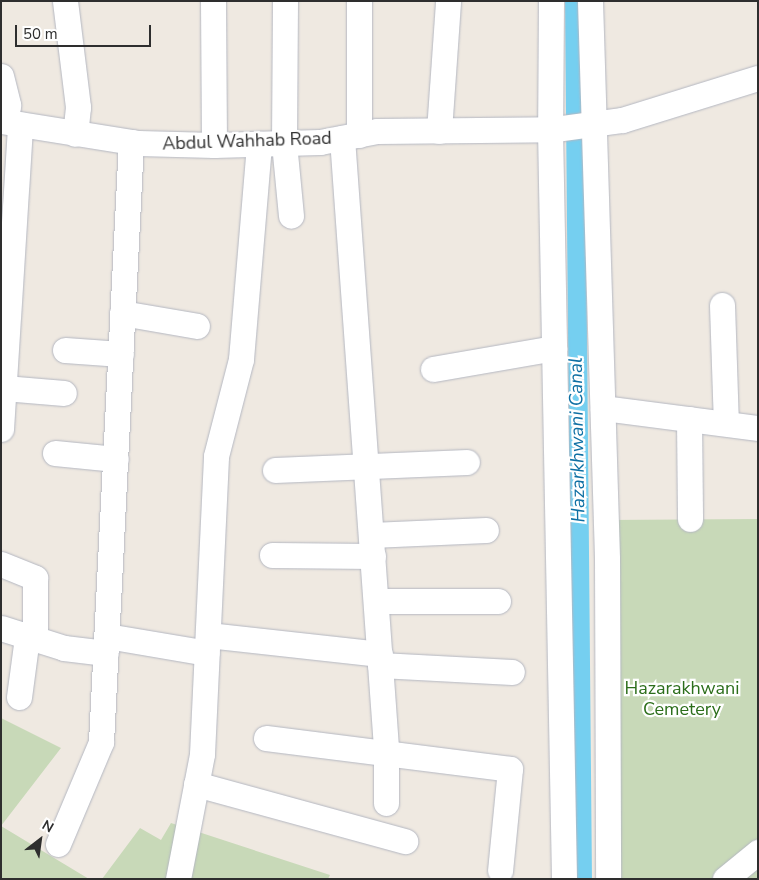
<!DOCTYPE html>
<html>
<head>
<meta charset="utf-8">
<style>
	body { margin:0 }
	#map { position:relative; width:759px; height:880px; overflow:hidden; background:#efe9e1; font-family:"Nunito Sans",sans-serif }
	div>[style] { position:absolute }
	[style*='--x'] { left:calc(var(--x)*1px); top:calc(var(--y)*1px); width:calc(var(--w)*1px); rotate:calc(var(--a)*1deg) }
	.cemetery>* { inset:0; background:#c8d9b8 }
	.canal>* { height:19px; margin:-9.5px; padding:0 9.5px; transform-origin:9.5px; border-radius:9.5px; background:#75cff0 }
	.roads { filter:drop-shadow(0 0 1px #b4b7c1) drop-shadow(0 0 1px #b4b7c1) }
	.minor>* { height:25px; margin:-12.5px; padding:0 12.5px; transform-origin:12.5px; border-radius:12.5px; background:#fff }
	span { translate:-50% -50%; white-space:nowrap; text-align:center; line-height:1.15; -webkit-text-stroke:4.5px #fff; paint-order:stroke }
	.street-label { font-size:18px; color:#2e2e2e }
	.park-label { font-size:18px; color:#2c6e1b }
	.water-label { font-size:19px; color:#0d6fa3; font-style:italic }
	.frame { position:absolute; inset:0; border:2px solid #2e2e2e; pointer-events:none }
	.north { position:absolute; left:15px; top:815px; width:50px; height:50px; -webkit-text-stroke:4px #fff; paint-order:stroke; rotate:30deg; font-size:14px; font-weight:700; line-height:20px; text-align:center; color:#2e2e2e }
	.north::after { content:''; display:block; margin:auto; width:18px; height:22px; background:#2e2e2e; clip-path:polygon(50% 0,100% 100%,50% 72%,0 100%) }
	.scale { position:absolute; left:15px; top:25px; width:136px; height:22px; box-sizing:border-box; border:2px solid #2e2e2e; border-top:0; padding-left:6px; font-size:15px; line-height:18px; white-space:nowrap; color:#2e2e2e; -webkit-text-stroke:4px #fff; paint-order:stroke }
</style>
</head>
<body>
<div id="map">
	<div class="cemetery">
		<i style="clip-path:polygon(758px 519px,758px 879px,607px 879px,606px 520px)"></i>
		<i style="clip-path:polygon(1px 718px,61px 748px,1px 826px,89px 879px,1px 879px)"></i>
		<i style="clip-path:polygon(171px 823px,330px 875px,328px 879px,102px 879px,140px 828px,161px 840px)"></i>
	</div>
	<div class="canal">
		<i style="--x:574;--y:1;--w:878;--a:89.48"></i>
	</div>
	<div class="roads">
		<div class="minor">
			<i style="--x:65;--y:1;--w:107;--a:83"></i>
			<i style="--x:78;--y:107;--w:27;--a:96"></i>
			<i style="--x:213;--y:1;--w:144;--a:89.6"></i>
			<i style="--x:285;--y:1;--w:142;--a:90.4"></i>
			<i style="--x:284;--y:143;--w:73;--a:84.5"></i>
			<i style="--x:359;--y:1;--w:134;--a:90"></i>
			<i style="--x:551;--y:1;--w:128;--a:90.4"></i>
			<i style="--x:550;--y:129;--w:750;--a:88.93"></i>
			<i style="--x:590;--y:1;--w:558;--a:88.25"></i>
			<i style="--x:607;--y:559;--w:320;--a:89.8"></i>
			<i style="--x:1;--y:76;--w:30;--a:76"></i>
			<i style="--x:8;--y:105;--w:16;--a:97"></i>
			<i style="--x:1;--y:121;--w:139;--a:9.1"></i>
			<i style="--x:138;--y:143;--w:76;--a:1.5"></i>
			<i style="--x:214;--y:145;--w:106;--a:-1.6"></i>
			<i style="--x:320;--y:142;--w:58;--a:-10.9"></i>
			<i style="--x:377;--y:131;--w:178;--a:-0.6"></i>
			<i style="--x:555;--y:129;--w:68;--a:-7.7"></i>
			<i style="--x:622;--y:120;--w:142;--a:-17.2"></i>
			<i style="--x:439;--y:131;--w:130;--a:-86"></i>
			<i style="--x:342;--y:138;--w:611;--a:85.87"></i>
			<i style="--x:386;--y:747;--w:56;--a:90"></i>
			<i style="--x:722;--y:305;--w:118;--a:88.1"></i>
			<i style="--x:122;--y:313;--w:76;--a:9.8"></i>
			<i style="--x:65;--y:350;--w:56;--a:4.1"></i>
			<i style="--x:433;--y:369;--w:123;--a:-9.8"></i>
			<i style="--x:4;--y:388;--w:60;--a:4.8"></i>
			<i style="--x:603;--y:408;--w:156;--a:7.4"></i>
			<i style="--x:689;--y:419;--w:100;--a:89.4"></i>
			<i style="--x:1;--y:429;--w:305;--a:-86.4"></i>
			<i style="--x:55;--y:453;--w:61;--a:5.6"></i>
			<i style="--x:275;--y:470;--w:192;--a:-2.4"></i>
			<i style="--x:371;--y:535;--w:115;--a:-2.5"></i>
			<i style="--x:272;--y:555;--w:101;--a:0.6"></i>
			<i style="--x:1;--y:564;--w:37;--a:22"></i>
			<i style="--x:35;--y:578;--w:62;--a:90"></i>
			<i style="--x:376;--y:601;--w:122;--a:0"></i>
			<i style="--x:1;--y:628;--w:66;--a:17.6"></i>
			<i style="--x:64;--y:648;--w:42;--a:6.8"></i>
			<i style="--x:208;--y:635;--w:173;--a:6.3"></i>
			<i style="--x:107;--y:636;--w:101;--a:9.6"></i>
			<i style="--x:380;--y:665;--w:132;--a:3"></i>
			<i style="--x:19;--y:697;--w:61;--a:-82.4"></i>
			<i style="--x:266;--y:738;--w:246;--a:7.2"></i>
			<i style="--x:510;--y:769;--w:102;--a:95.6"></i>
			<i style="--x:196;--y:784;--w:217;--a:15.3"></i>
			<i style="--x:58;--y:844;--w:111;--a:-67.1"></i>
			<i style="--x:101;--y:742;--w:601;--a:-87.14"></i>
			<i style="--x:178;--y:879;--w:127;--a:-79.1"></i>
			<i style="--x:202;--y:754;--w:298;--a:-87.3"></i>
			<i style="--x:216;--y:456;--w:100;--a:-75.5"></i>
			<i style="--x:241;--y:359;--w:216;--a:-85.2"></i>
			<i style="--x:725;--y:879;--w:43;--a:-39.3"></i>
		</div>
	</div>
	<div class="street-label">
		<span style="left:247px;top:141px;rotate:-2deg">Abdul Wahhab Road</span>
	</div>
	<div class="park-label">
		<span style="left:682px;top:699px">Hazarakhwani<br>Cemetery</span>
	</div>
	<div class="water-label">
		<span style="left:578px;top:440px;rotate:-91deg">Hazarkhwani Canal</span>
	</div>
	<div class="frame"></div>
	<div class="north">N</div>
	<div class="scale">50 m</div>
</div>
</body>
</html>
